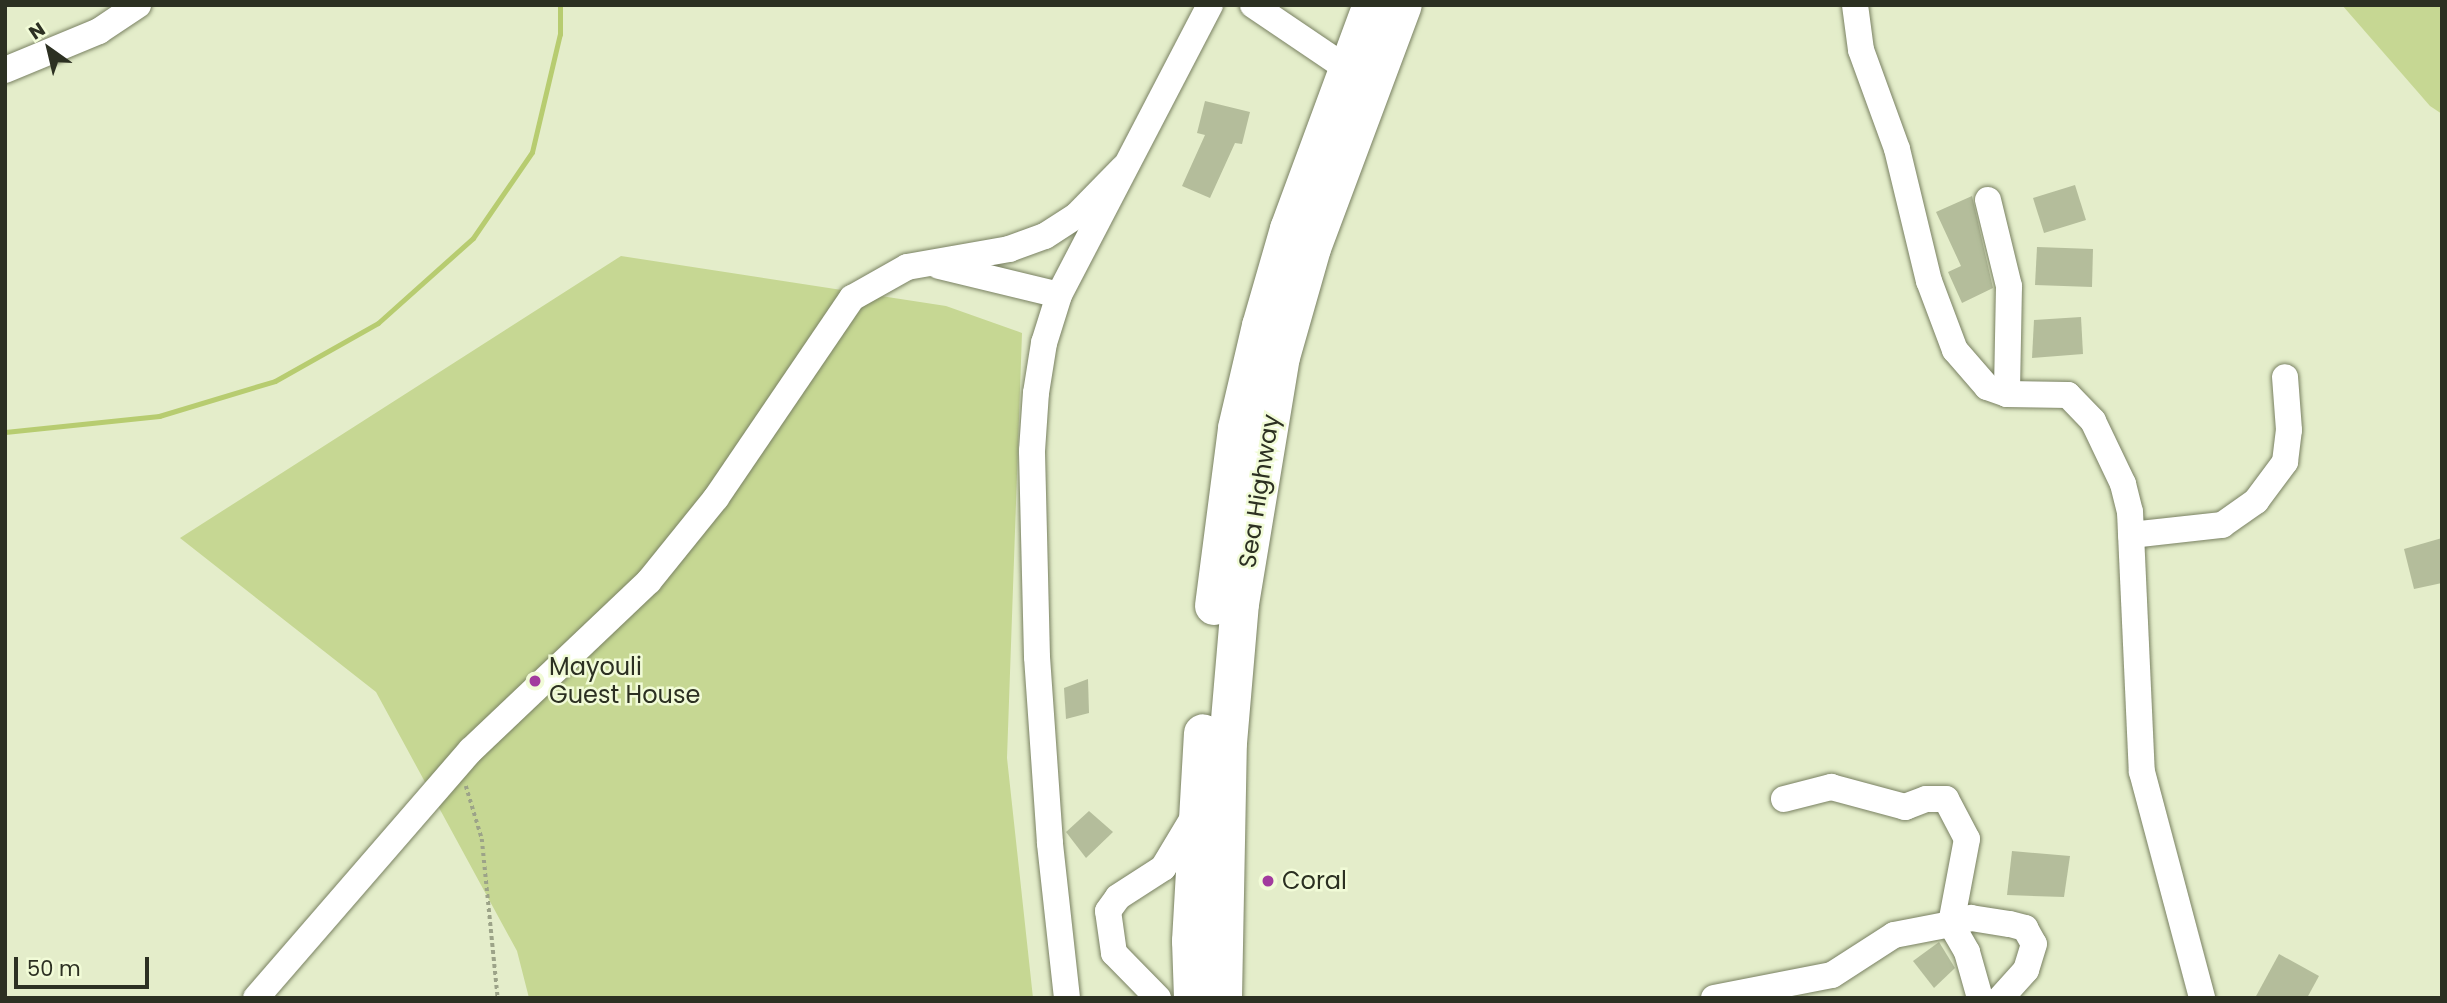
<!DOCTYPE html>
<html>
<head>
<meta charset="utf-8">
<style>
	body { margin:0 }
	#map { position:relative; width:2447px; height:1003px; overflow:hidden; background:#e4edca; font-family:Poppins,sans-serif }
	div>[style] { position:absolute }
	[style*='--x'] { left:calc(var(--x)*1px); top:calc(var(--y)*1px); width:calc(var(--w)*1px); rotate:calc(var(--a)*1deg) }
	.green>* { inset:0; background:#c6d793 }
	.stream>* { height:5px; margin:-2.5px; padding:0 2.5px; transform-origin:2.5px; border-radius:2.5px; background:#b7cc70 }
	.building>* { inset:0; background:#b4bd9b }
	.path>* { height:3.5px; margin-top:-1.75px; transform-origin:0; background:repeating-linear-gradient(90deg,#9ca388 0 3.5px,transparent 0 7px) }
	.roads { filter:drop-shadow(0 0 2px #798162) drop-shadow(0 0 2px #798162) }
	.minor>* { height:26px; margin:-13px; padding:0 13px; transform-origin:13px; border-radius:13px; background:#fff }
	.highway>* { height:38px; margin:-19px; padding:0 19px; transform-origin:19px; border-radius:19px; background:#fff }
	.dots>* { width:19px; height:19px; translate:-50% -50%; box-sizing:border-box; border:4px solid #f1fbd7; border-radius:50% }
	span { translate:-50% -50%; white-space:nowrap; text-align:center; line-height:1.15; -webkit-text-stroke:5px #f1fbd7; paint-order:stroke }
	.street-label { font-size:24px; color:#2c3022 }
	.poi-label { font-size:24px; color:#2c3022 }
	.left { translate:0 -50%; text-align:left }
	.frame { position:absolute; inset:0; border:7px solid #2c3022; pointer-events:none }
	.north { position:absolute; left:14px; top:14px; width:70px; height:70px; -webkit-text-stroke:5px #f1fbd7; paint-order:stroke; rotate:326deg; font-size:19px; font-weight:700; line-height:28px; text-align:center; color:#2c3022 }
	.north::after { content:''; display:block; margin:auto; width:24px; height:32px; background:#2c3022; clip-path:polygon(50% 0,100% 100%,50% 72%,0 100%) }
	.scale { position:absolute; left:14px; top:957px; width:135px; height:32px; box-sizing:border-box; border:4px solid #2c3022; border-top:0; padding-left:9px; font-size:21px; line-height:24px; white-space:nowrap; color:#2c3022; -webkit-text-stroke:5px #f1fbd7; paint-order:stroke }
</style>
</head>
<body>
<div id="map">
	<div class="green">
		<i style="clip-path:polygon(2342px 5px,2442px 5px,2442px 114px,2430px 106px)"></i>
		<i style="clip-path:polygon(621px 256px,946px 306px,1022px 333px,1007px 758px,1033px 998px,529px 998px,517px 951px,376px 692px,180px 538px)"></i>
	</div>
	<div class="stream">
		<i style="--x:5;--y:432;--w:155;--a:-5.9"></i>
		<i style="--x:159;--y:416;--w:121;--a:-16.8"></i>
		<i style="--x:275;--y:381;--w:118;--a:-29.4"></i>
		<i style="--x:378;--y:323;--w:127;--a:-41.8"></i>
		<i style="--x:473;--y:238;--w:104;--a:-55.5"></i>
		<i style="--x:532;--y:152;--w:121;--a:-76.7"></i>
		<i style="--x:560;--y:34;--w:29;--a:-90"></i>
	</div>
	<div class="building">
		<i style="clip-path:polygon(1205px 101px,1250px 112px,1242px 144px,1235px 143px,1210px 198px,1182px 186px,1205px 135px,1197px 133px)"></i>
		<i style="clip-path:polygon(2075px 185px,2086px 220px,2044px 233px,2033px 198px)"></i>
		<i style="clip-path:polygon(1972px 196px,1993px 288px,1962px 303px,1948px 272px,1961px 266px,1936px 212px)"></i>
		<i style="clip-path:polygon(2037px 247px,2093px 249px,2092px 287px,2035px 285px)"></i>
		<i style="clip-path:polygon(2081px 317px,2083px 354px,2032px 358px,2034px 320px)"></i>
		<i style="clip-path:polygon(2442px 538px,2442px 583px,2414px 589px,2404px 549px)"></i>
		<i style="clip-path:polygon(1088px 679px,1089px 713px,1066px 719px,1064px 688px)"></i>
		<i style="clip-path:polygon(1089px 811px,1113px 832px,1086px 858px,1066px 832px)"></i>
		<i style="clip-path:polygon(2012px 851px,2070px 856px,2064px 897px,2007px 895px)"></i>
		<i style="clip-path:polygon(1939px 942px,1955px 968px,1934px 988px,1913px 961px)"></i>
		<i style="clip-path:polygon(2279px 954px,2319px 976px,2307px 998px,2255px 998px)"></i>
	</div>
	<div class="path">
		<i style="--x:466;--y:786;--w:55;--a:73.2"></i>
		<i style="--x:482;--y:839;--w:160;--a:84.3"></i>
	</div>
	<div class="roads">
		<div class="minor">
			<i style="--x:1253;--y:5;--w:112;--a:34.1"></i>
			<i style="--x:1855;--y:5;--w:45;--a:82.4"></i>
			<i style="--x:1861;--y:50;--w:105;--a:70"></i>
			<i style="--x:1897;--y:149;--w:136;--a:76.4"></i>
			<i style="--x:1929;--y:281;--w:74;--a:69.4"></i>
			<i style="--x:1955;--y:350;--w:49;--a:49.1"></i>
			<i style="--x:1987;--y:387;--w:21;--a:19"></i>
			<i style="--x:2007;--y:394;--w:61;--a:0.9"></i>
			<i style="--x:2068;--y:395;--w:36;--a:46"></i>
			<i style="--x:2093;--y:421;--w:70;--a:64.5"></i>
			<i style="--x:2123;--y:484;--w:29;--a:76"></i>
			<i style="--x:2130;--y:512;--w:260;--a:87.4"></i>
			<i style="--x:2142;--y:772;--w:234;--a:75.1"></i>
			<i style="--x:5;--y:70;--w:102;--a:-22.5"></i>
			<i style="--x:99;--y:31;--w:47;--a:-33.7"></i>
			<i style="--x:1988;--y:200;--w:89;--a:76.3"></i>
			<i style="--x:2009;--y:286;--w:108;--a:91.1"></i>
			<i style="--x:939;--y:266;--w:123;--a:13.6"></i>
			<i style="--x:2131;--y:535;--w:92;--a:-6.3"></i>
			<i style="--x:2222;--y:525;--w:42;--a:-35.2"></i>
			<i style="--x:2256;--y:501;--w:49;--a:-53.4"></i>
			<i style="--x:2285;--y:462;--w:32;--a:-83"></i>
			<i style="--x:2289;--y:430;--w:53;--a:-94.3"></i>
			<i style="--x:1784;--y:799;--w:49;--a:-14.3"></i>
			<i style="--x:1831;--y:787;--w:77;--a:15.1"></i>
			<i style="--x:1905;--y:807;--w:22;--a:-21"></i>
			<i style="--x:1926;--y:799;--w:20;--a:0"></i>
			<i style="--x:1946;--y:799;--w:45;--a:62.3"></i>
			<i style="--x:1967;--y:839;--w:86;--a:100.7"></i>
			<i style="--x:1951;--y:924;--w:21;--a:-17"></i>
			<i style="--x:1971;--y:918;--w:39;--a:9"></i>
			<i style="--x:2010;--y:924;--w:16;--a:15"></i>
			<i style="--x:2025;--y:928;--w:18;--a:61"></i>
			<i style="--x:2034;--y:944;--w:27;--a:107"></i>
			<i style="--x:2026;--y:970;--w:38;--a:132"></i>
			<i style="--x:256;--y:998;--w:328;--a:-49.1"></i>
			<i style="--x:471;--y:750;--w:245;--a:-43.5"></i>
			<i style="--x:649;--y:581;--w:107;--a:-51.1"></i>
			<i style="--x:716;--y:498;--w:242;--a:-55.8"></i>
			<i style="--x:852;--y:298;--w:63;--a:-29.4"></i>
			<i style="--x:907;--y:267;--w:104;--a:-10"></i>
			<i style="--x:1009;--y:249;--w:38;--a:-20"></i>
			<i style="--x:1045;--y:236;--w:38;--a:-33"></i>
			<i style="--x:1077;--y:215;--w:66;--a:-45.6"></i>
			<i style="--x:1067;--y:998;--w:156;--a:-96.3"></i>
			<i style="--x:1050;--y:843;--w:186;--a:-94"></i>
			<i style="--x:1037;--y:657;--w:206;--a:-91.4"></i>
			<i style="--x:1032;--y:451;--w:58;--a:-86.1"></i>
			<i style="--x:1036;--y:393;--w:51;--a:-80.9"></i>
			<i style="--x:1044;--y:343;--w:50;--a:-72.6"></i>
			<i style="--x:1059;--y:295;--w:327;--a:-62.5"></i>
			<i style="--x:1158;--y:998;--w:63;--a:-134.4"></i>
			<i style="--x:1114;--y:953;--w:42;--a:-98.1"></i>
			<i style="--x:1108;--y:911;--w:17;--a:-54"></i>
			<i style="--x:1118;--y:897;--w:54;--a:-32.8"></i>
			<i style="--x:1163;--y:868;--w:58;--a:-59"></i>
			<i style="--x:1714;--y:998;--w:120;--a:-11"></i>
			<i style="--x:1832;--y:975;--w:74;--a:-32.8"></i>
			<i style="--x:1894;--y:935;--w:58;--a:-10.9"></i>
			<i style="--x:1951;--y:924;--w:32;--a:60"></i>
			<i style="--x:1967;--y:952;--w:48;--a:74.2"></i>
		</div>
		<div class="highway">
			<i style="--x:1214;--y:606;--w:179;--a:-82.6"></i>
			<i style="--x:1237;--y:428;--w:105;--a:-76.8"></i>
			<i style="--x:1261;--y:326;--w:101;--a:-73.9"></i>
			<i style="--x:1289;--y:229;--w:239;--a:-69.7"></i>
			<i style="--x:1193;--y:998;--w:57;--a:-92"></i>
			<i style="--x:1191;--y:941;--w:208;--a:-86.7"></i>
			<i style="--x:1223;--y:998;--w:255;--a:-88.9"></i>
			<i style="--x:1228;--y:743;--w:140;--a:-85.1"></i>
			<i style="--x:1240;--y:604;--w:250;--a:-80.6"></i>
			<i style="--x:1281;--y:357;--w:113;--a:-74.1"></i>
			<i style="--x:1312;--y:248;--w:259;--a:-69.5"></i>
		</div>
	</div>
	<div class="dots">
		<i style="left:535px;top:681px;background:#a23b9e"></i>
		<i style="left:1268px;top:881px;background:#a23b9e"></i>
	</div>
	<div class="street-label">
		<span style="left:1259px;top:491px;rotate:-81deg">Sea Highway</span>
	</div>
	<div class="poi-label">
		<span class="left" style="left:549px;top:681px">Mayouli<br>Guest House</span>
		<span class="left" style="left:1282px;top:881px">Coral</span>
	</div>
	<div class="frame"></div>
	<div class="north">N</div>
	<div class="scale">50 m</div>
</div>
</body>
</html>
